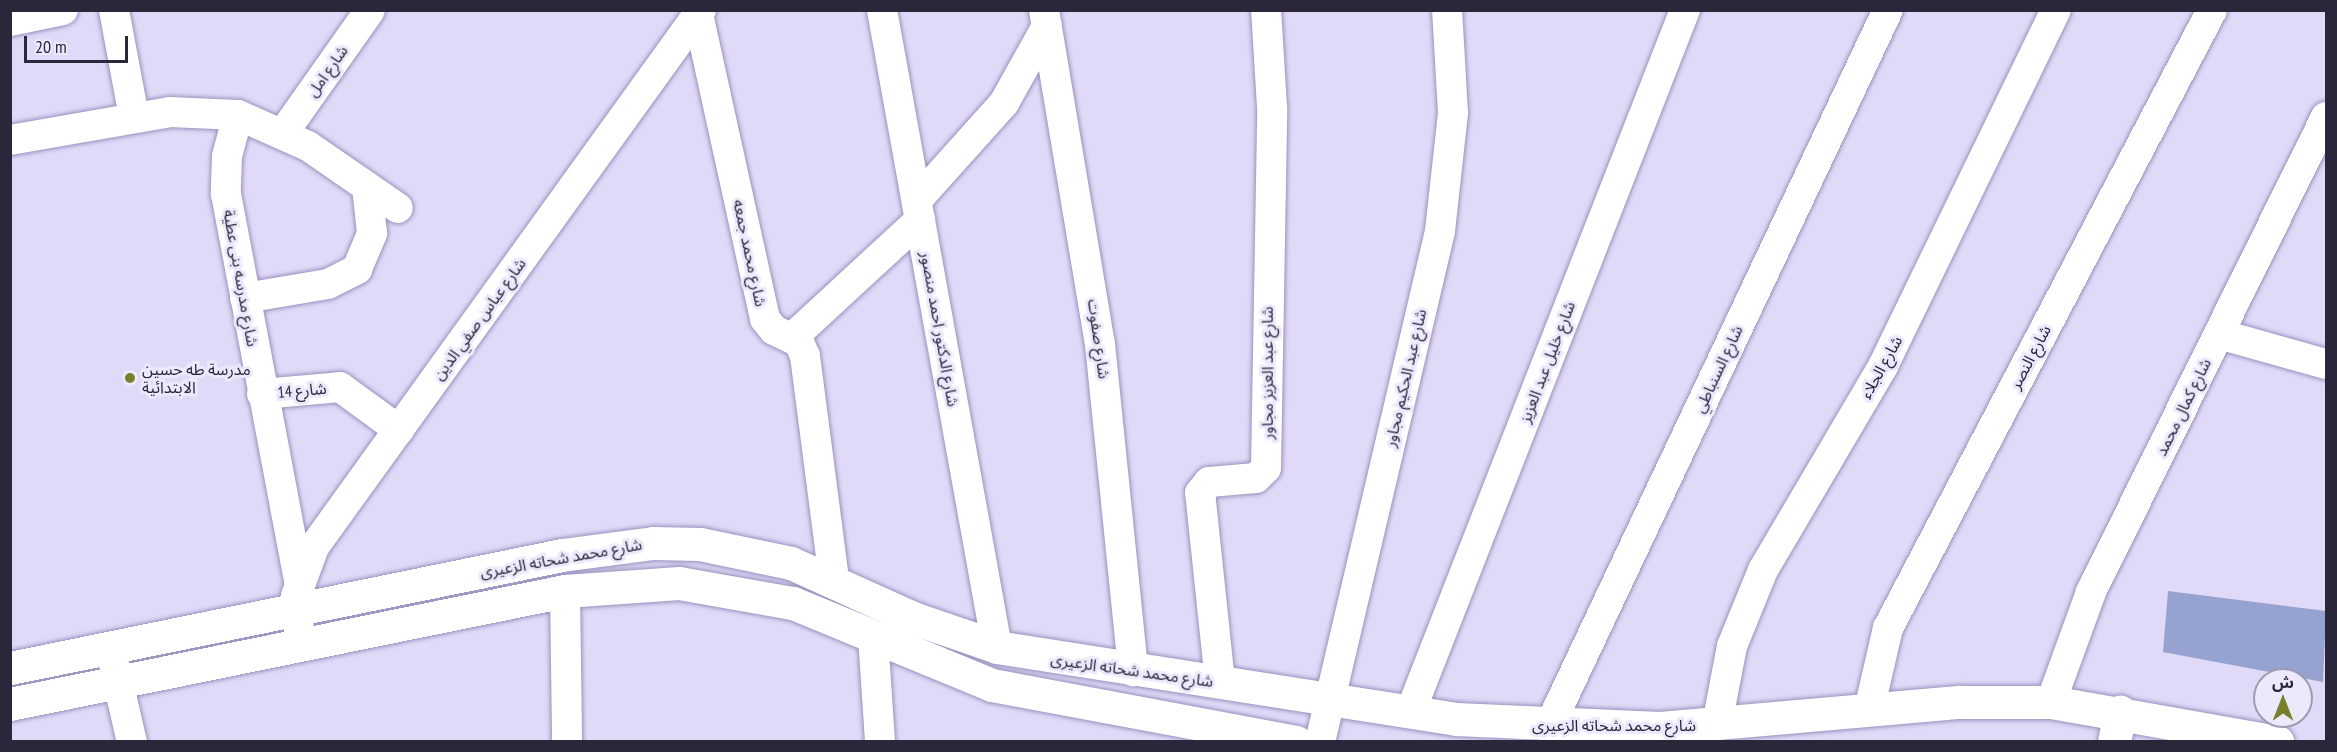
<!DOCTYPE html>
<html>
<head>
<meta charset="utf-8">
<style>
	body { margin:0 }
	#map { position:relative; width:2337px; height:752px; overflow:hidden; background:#e0daf8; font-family:"PT Sans Narrow","Noto Sans Arabic",sans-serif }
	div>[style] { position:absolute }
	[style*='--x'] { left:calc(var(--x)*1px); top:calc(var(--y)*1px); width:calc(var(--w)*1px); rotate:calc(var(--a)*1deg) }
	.building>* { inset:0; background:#96a2d0 }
	.roads { filter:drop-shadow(0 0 2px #9a91bf) drop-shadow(0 0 2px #9a91bf) }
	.street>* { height:30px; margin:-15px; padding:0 15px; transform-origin:15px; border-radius:15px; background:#fff }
	.secondary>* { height:33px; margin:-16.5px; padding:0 16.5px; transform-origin:16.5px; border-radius:16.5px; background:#fff }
	.dots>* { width:16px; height:16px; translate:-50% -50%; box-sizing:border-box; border:3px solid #ece9fd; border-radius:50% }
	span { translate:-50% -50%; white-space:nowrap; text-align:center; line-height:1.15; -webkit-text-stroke:6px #ece9fd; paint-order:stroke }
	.street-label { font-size:16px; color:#2b273a }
	.poi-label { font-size:16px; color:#2b273a }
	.left { translate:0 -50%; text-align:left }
	.frame { position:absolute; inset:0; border:12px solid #2b273a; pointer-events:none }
	.north { position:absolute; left:2253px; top:668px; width:60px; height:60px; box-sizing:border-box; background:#ece9fd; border:2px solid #9f9baf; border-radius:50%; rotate:0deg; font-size:16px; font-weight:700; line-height:24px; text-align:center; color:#2b273a }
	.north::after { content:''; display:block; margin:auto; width:21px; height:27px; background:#79802a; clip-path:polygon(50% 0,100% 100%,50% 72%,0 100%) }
	.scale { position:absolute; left:24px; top:36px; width:104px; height:27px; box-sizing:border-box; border:3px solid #2b273a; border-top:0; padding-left:8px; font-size:18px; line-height:21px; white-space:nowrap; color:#2b273a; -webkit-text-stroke:4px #ece9fd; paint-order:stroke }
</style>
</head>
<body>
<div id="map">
	<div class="building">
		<i style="clip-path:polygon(2168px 591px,2326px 611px,2323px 682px,2163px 652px)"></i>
	</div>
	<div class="roads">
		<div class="street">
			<i style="--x:114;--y:10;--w:109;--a:79.4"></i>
			<i style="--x:882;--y:10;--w:647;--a:79.77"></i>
			<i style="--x:1044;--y:10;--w:339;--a:80.5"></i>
			<i style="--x:1100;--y:344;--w:329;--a:84.2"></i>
			<i style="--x:698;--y:14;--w:312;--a:77.6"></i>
			<i style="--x:765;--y:319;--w:14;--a:51"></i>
			<i style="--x:774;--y:330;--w:28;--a:26"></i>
			<i style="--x:799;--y:342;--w:15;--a:67"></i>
			<i style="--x:805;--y:356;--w:226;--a:82.6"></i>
			<i style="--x:10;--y:21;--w:54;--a:-11.7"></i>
			<i style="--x:238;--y:115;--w:42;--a:105"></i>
			<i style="--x:227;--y:156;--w:38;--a:92"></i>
			<i style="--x:226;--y:194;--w:395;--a:79.3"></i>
			<i style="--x:284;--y:132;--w:149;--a:-54.8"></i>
			<i style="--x:10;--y:140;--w:162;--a:-9.9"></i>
			<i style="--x:170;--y:112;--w:68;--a:2.5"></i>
			<i style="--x:238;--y:115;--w:77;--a:23.9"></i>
			<i style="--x:308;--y:146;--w:109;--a:34.6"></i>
			<i style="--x:917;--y:200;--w:130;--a:-48.1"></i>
			<i style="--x:1004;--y:103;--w:88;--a:-60.8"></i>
			<i style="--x:245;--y:298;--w:84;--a:-9.6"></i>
			<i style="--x:328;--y:284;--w:33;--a:-27"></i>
			<i style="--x:357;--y:269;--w:39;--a:-67"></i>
			<i style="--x:372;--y:233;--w:46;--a:-96.2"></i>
			<i style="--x:2219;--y:334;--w:111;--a:15.7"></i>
			<i style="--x:793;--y:337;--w:173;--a:-42.7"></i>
			<i style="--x:262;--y:394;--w:78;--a:-5.1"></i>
			<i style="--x:340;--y:387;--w:73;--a:36.1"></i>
			<i style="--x:565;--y:591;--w:151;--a:89.2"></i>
			<i style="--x:873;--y:636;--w:106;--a:86.2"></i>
			<i style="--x:300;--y:642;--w:46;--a:-95"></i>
			<i style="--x:296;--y:596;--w:52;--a:-69.8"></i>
			<i style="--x:314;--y:547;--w:662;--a:-54.22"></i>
			<i style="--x:110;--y:647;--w:98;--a:77"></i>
			<i style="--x:1220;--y:682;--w:190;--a:-96"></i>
			<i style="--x:1200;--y:493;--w:14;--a:-51"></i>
			<i style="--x:1209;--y:482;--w:47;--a:-4.9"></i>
			<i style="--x:1256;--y:478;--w:14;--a:-45"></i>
			<i style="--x:1266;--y:468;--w:361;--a:-89"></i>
			<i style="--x:1272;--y:107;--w:97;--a:-93.5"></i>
			<i style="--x:2051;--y:702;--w:117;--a:-70"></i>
			<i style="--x:2091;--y:592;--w:530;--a:-63.68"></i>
			<i style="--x:1869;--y:710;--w:84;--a:-77"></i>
			<i style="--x:1888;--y:628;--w:698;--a:-62.33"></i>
			<i style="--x:1410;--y:713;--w:755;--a:-68.64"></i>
			<i style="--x:1717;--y:724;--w:79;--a:-79.1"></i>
			<i style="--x:1732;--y:646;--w:82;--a:-67.8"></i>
			<i style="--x:1763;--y:570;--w:237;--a:-59.5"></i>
			<i style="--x:1883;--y:366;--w:396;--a:-64.1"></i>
			<i style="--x:1549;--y:727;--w:793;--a:-64.7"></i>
			<i style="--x:1320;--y:742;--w:525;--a:-76.78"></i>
			<i style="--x:1440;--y:231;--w:119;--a:-83.7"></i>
			<i style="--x:1453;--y:113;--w:103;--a:-93.3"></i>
		</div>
		<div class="secondary">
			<i style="--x:10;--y:668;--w:563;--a:-11.57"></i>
			<i style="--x:562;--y:555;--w:92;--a:-7.5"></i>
			<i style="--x:653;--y:543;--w:47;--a:1.2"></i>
			<i style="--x:700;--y:544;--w:93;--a:11.8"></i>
			<i style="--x:791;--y:563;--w:134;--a:24.3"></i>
			<i style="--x:913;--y:618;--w:89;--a:19"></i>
			<i style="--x:997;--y:647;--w:465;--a:8.9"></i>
			<i style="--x:1456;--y:719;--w:204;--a:2.5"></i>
			<i style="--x:1660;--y:728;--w:301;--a:-5"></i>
			<i style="--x:1960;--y:702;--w:91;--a:0"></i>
			<i style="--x:2051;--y:702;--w:230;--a:10"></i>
			<i style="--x:10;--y:704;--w:566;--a:-11.51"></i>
			<i style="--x:565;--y:591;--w:114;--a:-4"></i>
			<i style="--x:679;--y:583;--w:116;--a:10"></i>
			<i style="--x:793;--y:603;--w:215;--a:22.4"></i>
			<i style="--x:992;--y:685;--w:309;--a:10.6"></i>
			<i style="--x:2114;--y:742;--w:31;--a:-79"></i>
		</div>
	</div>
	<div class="dots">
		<i style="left:130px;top:378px;background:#79802a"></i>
	</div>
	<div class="street-label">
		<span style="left:327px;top:71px;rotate:-55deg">شارع امل</span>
		<span style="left:750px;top:253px;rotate:78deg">شارع محمد جمعه</span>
		<span style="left:241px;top:278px;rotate:80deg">شارع مدرسه بنى عطية</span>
		<span style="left:479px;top:319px;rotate:-54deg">شارع عباس صفي الدين</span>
		<span style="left:940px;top:329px;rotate:80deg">شارع الدكتور احمد منصور</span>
		<span style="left:1099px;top:339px;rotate:82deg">شارع صفوت</span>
		<span style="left:2030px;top:357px;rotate:-62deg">شارع النصر</span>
		<span style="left:1547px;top:362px;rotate:-69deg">شارع خليل عبد العزيز</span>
		<span style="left:1881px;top:367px;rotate:-61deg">شارع الجلاء</span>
		<span style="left:1718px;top:369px;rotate:-65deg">شارع السنباطي</span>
		<span style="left:1267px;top:373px;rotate:-90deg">شارع عبد العزيز مجاور</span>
		<span style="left:1405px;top:378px;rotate:-77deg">شارع عبد الحكيم مجاور</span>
		<span style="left:302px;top:390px;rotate:-5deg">شارع 14</span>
		<span style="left:2183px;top:407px;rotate:-64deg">شارع كمال محمد</span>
		<span style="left:561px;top:558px;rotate:-10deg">شارع محمد شحاته الزعيرى</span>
		<span style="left:1132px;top:670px;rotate:8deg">شارع محمد شحاته الزعيرى</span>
		<span style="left:1614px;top:725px">شارع محمد شحاته الزعيرى</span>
	</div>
	<div class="poi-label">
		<span class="left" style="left:142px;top:378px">مدرسة طه حسين<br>الابتدائية</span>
	</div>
	<div class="frame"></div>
	<div class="north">ش</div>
	<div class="scale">20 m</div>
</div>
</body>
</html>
